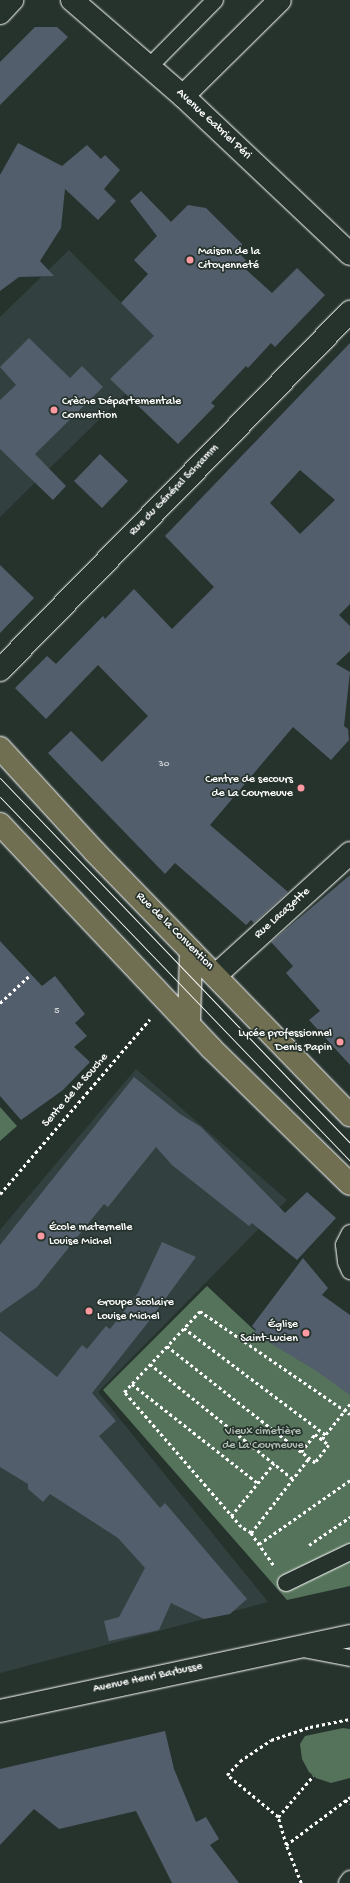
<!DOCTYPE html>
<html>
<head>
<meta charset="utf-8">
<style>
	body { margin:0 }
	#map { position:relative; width:350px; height:1883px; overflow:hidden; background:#26332d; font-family:"Gochi Hand",sans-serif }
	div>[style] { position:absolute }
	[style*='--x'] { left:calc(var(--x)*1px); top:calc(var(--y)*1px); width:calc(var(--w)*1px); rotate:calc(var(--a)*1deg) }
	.built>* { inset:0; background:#334040 }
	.green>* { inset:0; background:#55725a }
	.building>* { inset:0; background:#525e6b }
	.path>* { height:2.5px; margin-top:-1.25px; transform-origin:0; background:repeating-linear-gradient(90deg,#fff 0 3px,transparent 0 6px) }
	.roads { filter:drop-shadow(0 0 1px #fff) drop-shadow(0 0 1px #fff) }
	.service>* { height:16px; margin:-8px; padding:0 8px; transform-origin:8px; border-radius:8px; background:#26332d }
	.minor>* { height:22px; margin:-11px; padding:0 11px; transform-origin:11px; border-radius:11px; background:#26332d }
	.secondary>* { height:22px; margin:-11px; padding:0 11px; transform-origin:11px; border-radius:11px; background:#26332d }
	.primary>* { height:22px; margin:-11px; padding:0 11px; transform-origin:11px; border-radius:11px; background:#716f52 }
	.tram>* { height:1px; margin:-0.5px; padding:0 0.5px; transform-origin:0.5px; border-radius:0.5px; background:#fff }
	.dots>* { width:11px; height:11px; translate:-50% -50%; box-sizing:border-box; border:2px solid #26332d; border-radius:50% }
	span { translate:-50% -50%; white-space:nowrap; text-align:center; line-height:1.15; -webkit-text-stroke:3.5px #26332d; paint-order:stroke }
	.number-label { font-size:10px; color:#d4d7da }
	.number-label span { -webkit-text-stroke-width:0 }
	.street-label { font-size:12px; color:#fff }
	.poi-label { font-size:12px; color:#fff }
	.left { translate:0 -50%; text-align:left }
	.right { translate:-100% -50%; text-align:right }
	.park-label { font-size:12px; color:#b2c0b5 }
</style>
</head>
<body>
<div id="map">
	<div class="built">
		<i style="clip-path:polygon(69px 250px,169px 351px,0 517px,0 317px)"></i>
		<i style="clip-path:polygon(136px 1069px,287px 1200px,98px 1392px,268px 1602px,0 1673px,0 1230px)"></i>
	</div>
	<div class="green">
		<i style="clip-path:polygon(0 1107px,17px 1126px,0 1141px)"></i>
		<i style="clip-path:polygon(207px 1286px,254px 1330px,347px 1390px,350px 1387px,350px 1586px,287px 1600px,103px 1390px)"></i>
		<i style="clip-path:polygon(343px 1728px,350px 1729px,350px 1778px,331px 1783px,316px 1778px,309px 1772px,302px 1759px,300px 1744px,305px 1736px)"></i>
	</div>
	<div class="building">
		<i style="clip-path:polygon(35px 27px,57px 27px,68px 37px,0 105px,0 62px)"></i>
		<i style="clip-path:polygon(18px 143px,62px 166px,87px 145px,101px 159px,105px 155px,120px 170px,104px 189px,116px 201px,98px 220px,65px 189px,61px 228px,40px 261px,54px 276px,19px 277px,0 291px,0 175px)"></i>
		<i style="clip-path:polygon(141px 191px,171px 222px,188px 205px,206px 208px,242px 244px,241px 255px,246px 260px,241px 265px,272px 293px,297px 268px,325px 295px,275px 347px,271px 343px,248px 368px,246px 366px,211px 403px,215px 406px,178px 444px,110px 379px,154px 336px,121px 303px,148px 274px,134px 260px,157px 236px,130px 201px)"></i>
		<i style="clip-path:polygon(29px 338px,70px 378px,82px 366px,103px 387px,35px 454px,66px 486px,53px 500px,0 449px,0 400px,16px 385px,0 367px)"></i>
		<i style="clip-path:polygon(evenodd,350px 343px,350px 604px,339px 615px,350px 626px,350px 651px,336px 664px,350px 672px,344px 726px,348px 729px,349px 740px,331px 760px,293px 727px,210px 825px,288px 892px,254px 923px,251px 920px,246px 925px,175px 863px,165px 874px,48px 753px,71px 731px,102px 762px,148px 716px,98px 665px,46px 719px,15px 688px,47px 656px,56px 664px,103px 616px,105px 619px,134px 589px,172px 629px,214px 587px,165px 536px,350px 343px,300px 470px,335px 500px,300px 534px,270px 503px,300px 470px)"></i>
		<i style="clip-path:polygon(100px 454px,128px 481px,102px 508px,74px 481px)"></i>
		<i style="clip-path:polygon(0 565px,34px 598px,0 633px)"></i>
		<i style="clip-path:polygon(350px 875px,350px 1065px,309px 1020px,320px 1011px,286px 973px,293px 966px,271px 942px)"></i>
		<i style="clip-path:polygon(0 941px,42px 986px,55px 976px,85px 1014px,75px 1023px,87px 1036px,74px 1047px,90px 1062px,63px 1090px,21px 1120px,0 1096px)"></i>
		<i style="clip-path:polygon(134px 1077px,180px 1114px,201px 1127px,285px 1213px,307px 1192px,336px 1218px,297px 1260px,252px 1223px,249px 1226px,172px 1165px,156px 1147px,108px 1207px,104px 1204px,37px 1287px,0 1313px,0 1245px)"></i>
		<i style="clip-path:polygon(162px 1242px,196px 1257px,146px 1325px,92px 1393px,116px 1421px,99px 1436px,160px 1508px,165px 1503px,247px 1599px,230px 1614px,204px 1619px,171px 1603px,159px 1630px,109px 1641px,104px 1621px,119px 1617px,145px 1568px,118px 1538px,50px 1494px,43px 1502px,28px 1489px,28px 1484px,0 1467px,0 1331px,57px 1377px,82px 1345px,87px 1349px,106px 1326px,110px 1329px,138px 1293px)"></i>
		<i style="clip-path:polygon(303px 1258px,328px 1288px,322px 1295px,350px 1315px,350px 1395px,315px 1370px,263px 1339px,254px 1332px,256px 1330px,252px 1326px)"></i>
		<i style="clip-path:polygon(165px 1731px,174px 1769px,196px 1822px,206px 1817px,219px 1839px,210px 1845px,239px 1883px,172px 1883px,136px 1811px,59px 1829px,34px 1809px,0 1845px,0 1769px)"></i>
	</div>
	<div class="path">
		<i style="--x:0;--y:1003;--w:40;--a:-43"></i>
		<i style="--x:0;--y:1194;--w:230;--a:-49.4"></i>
		<i style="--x:184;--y:1328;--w:178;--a:37"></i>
		<i style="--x:167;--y:1346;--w:171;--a:38.3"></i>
		<i style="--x:150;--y:1364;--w:184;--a:38.8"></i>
		<i style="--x:132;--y:1384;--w:160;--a:38.2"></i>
		<i style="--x:315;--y:1434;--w:18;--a:38"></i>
		<i style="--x:329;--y:1445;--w:23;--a:128"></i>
		<i style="--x:315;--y:1463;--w:18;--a:-142"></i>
		<i style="--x:301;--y:1452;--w:23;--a:-52"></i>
		<i style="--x:322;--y:1439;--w:45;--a:-51.3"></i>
		<i style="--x:231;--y:1516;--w:68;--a:-50.9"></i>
		<i style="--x:251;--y:1533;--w:12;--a:-149"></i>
		<i style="--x:241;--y:1527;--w:179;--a:-130.9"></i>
		<i style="--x:124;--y:1392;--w:111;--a:-46.8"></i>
		<i style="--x:200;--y:1311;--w:182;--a:34.5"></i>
		<i style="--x:259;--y:1544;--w:111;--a:-35.1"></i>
		<i style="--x:309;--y:1545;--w:50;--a:-34.3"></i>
		<i style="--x:273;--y:1565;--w:39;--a:-125"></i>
		<i style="--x:251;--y:1533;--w:95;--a:-52.3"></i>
		<i style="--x:345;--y:1800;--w:6;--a:31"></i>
		<i style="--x:278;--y:1817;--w:54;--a:-49.5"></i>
		<i style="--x:286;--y:1845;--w:80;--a:-36.9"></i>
		<i style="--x:301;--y:1883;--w:41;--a:-111.5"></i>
		<i style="--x:286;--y:1845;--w:29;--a:-106"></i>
		<i style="--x:278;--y:1817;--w:66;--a:-140.5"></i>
		<i style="--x:227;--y:1775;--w:19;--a:-47"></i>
		<i style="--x:240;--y:1761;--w:37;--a:-34"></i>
		<i style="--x:271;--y:1740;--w:41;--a:-18.4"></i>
		<i style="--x:310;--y:1727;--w:41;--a:-11.3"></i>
	</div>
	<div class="roads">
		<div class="service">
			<i style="--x:149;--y:67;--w:94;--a:-45.4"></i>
			<i style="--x:350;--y:1233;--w:13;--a:117"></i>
			<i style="--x:344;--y:1245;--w:17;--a:83"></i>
			<i style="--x:346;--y:1262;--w:10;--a:66"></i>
			<i style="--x:286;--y:1583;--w:71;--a:-25.8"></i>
			<i style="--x:303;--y:1649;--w:48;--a:10.8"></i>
			<i style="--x:347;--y:1883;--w:5;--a:-53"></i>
		</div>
		<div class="minor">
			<i style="--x:72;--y:0;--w:147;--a:40.9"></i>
			<i style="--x:183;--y:96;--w:230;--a:43.4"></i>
			<i style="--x:0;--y:13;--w:18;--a:-47"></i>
			<i style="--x:183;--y:96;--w:136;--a:-44.7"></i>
			<i style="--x:0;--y:670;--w:501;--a:-45.65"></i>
			<i style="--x:216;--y:975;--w:181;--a:-42.3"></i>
		</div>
		<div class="secondary">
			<i style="--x:0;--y:1711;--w:358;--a:-12.1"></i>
		</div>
		<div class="primary">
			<i style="--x:0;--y:748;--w:139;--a:47.6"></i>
			<i style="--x:94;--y:851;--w:368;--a:45.9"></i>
			<i style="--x:0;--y:824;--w:308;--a:46.7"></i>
			<i style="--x:211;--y:1048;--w:194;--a:44.4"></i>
			<i style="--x:189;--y:1023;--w:72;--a:-88.4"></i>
		</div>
	</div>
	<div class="tram">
		<i style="--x:0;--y:778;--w:506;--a:46.2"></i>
		<i style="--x:0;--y:797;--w:505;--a:46.12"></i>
	</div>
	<div class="dots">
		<i style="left:190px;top:260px;background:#ff9aa2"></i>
		<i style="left:54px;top:410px;background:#ff9aa2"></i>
		<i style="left:301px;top:788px;background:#ff9aa2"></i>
		<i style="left:340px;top:1042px;background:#ff9aa2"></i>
		<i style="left:41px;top:1236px;background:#ff9aa2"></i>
		<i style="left:89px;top:1311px;background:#ff9aa2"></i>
		<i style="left:306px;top:1333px;background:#ff9aa2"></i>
	</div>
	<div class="number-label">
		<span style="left:164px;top:765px">30</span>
		<span style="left:57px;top:1012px">5</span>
	</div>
	<div class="street-label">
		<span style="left:213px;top:125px;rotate:43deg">Avenue Gabriel Péri</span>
		<span style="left:175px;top:491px;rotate:-46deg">Rue du Général Schramm</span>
		<span style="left:283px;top:914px;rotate:-42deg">Rue Lacazette</span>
		<span style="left:174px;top:932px;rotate:45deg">Rue de la Convention</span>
		<span style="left:76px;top:1091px;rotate:-49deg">Sente de la Souche</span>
		<span style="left:148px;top:1679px;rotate:-12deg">Avenue Henri Barbusse</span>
	</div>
	<div class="poi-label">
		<span class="left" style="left:198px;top:260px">Maison de la<br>Citoyenneté</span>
		<span class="left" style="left:62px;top:410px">Crèche Départementale<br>Convention</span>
		<span class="right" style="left:293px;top:788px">Centre de secours<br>de La Courneuve</span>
		<span class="right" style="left:332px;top:1042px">Lycée professionnel<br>Denis Papin</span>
		<span class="left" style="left:49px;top:1236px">École maternelle<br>Louise Michel</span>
		<span class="left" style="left:97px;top:1311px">Groupe Scolaire<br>Louise Michel</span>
		<span class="right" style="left:298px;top:1333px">Église<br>Saint-Lucien</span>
	</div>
	<div class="park-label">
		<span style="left:263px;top:1440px">Vieux cimetière<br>de La Courneuve</span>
	</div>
</div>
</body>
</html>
